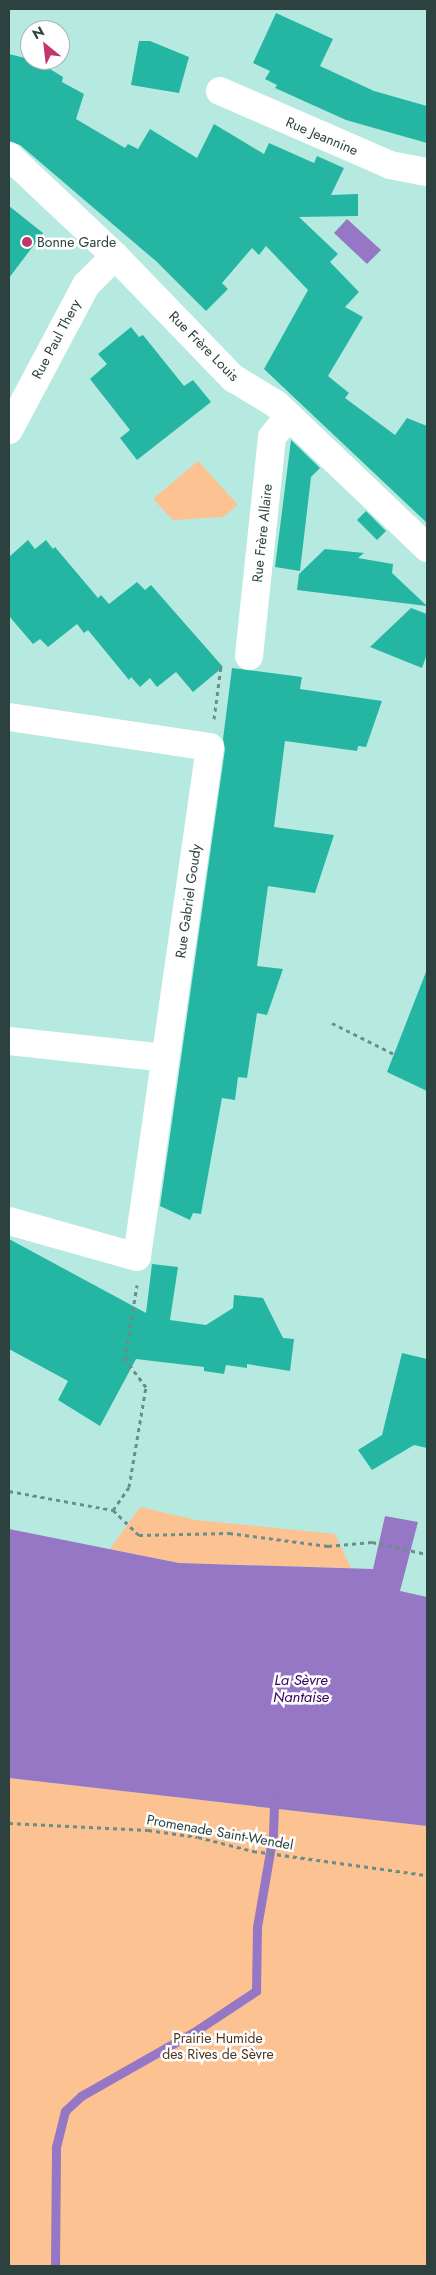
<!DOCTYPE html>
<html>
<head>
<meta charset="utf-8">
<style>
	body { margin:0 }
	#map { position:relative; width:436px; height:2275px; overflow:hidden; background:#b6eae0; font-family:Jost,sans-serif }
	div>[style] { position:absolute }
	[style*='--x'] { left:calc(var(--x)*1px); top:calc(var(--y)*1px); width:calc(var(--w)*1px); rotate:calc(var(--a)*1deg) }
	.green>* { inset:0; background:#fcc291 }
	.water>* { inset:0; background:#9677c5 }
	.stream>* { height:9px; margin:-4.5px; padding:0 4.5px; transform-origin:4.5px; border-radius:4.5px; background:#9677c5 }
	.building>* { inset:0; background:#25b6a3 }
	.path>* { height:3px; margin-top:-1.5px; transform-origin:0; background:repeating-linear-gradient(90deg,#6b8e88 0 4px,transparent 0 8px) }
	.minor>* { height:28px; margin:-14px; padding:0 14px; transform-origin:14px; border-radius:14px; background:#fff }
	.dots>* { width:14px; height:14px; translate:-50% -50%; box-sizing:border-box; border:2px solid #fefefe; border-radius:50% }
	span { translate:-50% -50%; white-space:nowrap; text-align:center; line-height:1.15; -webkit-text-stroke:5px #fefefe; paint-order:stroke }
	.street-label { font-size:14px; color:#2d423e }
	.poi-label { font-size:14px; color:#2d423e }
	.left { translate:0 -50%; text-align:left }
	.park-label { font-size:14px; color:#513318 }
	.water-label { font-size:15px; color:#380164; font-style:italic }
	.frame { position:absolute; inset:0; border:10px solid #2d423e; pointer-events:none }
	.north { position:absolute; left:20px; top:20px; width:50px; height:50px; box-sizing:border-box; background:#fefefe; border:1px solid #aab3b1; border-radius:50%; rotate:331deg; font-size:14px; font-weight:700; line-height:20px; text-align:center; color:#2d423e }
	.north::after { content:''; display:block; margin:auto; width:18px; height:22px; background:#c1366c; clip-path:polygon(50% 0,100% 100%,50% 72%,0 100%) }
</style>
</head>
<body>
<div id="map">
	<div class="green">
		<i style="clip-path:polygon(198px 461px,238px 505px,223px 517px,173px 520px,153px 499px)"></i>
		<i style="clip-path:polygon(140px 1507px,196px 1520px,335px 1534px,351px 1568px,179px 1563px,110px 1549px)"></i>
		<i style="clip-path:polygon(9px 1778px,427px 1826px,427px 2266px,9px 2266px)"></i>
	</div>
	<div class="water">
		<i style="clip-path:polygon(347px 219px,381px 250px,367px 264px,334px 233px)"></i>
		<i style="clip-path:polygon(385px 1516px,418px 1522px,400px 1591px,427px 1597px,427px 1826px,9px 1778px,9px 1529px,179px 1563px,373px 1569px)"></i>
	</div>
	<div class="stream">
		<i style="--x:55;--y:2266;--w:119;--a:-89.5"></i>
		<i style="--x:56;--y:2147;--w:37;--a:-76"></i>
		<i style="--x:65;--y:2111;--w:22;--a:-43"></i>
		<i style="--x:81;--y:2096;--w:133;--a:-29.6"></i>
		<i style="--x:197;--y:2030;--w:71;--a:-33.5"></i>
		<i style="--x:256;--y:1991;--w:64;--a:-89.1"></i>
		<i style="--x:257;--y:1927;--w:94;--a:-80.2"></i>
		<i style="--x:273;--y:1834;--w:36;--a:-88"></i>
	</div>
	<div class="building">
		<i style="clip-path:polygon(276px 13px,333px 39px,320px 66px,374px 91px,427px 106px,427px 143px,346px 120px,275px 88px,277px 85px,265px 79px,270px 71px,253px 63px)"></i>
		<i style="clip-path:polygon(139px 41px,150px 41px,189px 57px,179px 93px,131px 85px)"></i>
		<i style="clip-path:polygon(9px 54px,37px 61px,63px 77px,62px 82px,84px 94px,76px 119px,125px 148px,128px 144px,138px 149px,150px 129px,197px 158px,214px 124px,264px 154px,269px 143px,314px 163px,317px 156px,344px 168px,331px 195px,358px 194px,358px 216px,299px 217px,338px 254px,330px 262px,359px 292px,345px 307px,363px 317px,328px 376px,349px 393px,345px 398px,395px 435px,407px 418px,427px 426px,427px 523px,264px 369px,308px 290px,266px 246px,259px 255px,252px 248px,222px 283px,228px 289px,206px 311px,157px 262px,20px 145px,9px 141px)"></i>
		<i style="clip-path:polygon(9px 206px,43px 233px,9px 278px)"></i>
		<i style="clip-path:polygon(131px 327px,139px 337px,143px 335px,184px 386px,193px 380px,211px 402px,137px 460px,120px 438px,130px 430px,90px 379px,107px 364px,98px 354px)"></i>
		<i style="clip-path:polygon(291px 440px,320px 468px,311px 477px,300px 571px,275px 567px)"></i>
		<i style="clip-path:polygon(366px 511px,386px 531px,377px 540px,357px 520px)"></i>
		<i style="clip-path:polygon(28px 540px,35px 549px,46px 540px,53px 549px,55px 547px,98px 598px,101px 595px,109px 604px,137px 582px,145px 590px,151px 585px,223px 667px,193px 692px,176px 672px,157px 687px,150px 678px,140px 687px,131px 677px,129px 680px,88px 630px,84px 633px,77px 624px,48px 647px,40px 639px,33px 644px,9px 616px,9px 557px)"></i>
		<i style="clip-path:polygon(325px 549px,364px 553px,358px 558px,393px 564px,392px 573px,427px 606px,297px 590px,299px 574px)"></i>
		<i style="clip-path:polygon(411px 608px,427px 614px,427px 654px,422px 668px,370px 647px)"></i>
		<i style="clip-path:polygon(232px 668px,302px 677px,300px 689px,382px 701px,366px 747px,358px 746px,357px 751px,285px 741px,274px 827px,334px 835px,315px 893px,268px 886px,257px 966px,283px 969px,267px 1015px,257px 1013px,247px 1078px,238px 1077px,235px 1100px,222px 1098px,201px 1214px,193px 1213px,190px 1220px,160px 1206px,225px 749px,223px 739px)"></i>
		<i style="clip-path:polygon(426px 972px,427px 972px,427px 1091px,387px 1072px)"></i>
		<i style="clip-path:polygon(9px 1239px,146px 1313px,152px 1264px,178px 1267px,170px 1320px,206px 1325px,233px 1308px,234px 1295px,263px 1298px,283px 1338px,294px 1339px,290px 1371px,247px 1364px,247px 1368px,226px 1365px,224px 1374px,204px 1371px,204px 1367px,136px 1359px,100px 1426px,58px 1400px,68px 1381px,9px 1349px)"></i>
		<i style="clip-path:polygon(402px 1353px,427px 1359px,427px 1448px,414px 1445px,372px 1470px,358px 1450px,382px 1435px)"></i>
	</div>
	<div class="path">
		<i style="--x:214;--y:719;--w:53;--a:-82.5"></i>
		<i style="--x:332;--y:1023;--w:69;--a:26.6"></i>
		<i style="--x:9;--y:1491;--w:106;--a:10.4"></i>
		<i style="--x:113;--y:1510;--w:36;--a:44"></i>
		<i style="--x:139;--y:1535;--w:90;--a:-1.3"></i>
		<i style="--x:229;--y:1533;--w:100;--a:7.5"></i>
		<i style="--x:328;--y:1546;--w:44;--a:-5.2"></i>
		<i style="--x:372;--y:1542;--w:56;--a:12.3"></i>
		<i style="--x:113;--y:1510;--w:28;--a:-55"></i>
		<i style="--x:129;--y:1487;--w:101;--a:-80.4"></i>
		<i style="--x:146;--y:1387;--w:35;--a:-127"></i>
		<i style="--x:125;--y:1359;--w:75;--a:-80.8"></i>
		<i style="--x:9;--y:1823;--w:139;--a:2.9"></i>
		<i style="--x:148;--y:1830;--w:50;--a:8"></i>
		<i style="--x:198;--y:1837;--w:57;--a:14.3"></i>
		<i style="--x:253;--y:1851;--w:176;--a:7.9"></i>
	</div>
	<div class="minor">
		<i style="--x:220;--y:91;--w:185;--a:23.5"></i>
		<i style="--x:390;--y:165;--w:38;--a:11"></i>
		<i style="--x:9;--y:156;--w:146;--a:43.3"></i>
		<i style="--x:115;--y:256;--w:170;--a:46"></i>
		<i style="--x:233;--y:378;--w:50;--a:31.2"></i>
		<i style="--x:276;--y:404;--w:209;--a:43.6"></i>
		<i style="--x:9;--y:430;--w:164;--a:-62"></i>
		<i style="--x:86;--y:285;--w:41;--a:-45"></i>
		<i style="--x:249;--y:656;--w:220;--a:-84"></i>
		<i style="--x:272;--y:437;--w:27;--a:-51"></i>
		<i style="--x:9;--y:717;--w:203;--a:8.5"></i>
		<i style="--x:210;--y:747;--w:515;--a:98.15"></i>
		<i style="--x:137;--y:1257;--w:133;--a:-164.3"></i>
		<i style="--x:9;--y:1041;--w:157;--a:6.2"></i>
	</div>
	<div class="dots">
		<i style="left:27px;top:242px;background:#c1366c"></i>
	</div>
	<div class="street-label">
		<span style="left:322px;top:136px;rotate:23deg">Rue Jeannine</span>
		<span style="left:56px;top:339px;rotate:-62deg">Rue Paul Thery</span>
		<span style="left:204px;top:346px;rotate:45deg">Rue Frère Louis</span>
		<span style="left:262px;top:533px;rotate:-84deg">Rue Frère Allaire</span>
		<span style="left:188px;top:901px;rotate:-82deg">Rue Gabriel Goudy</span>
		<span style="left:220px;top:1832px;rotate:10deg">Promenade Saint-Wendel</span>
	</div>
	<div class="poi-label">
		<span class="left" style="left:37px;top:242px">Bonne Garde</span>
	</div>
	<div class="park-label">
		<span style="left:218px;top:2046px">Prairie Humide<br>des Rives de Sèvre</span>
	</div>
	<div class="water-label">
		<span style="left:301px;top:1689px">La Sèvre<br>Nantaise</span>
	</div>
	<div class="frame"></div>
	<div class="north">N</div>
</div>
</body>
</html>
